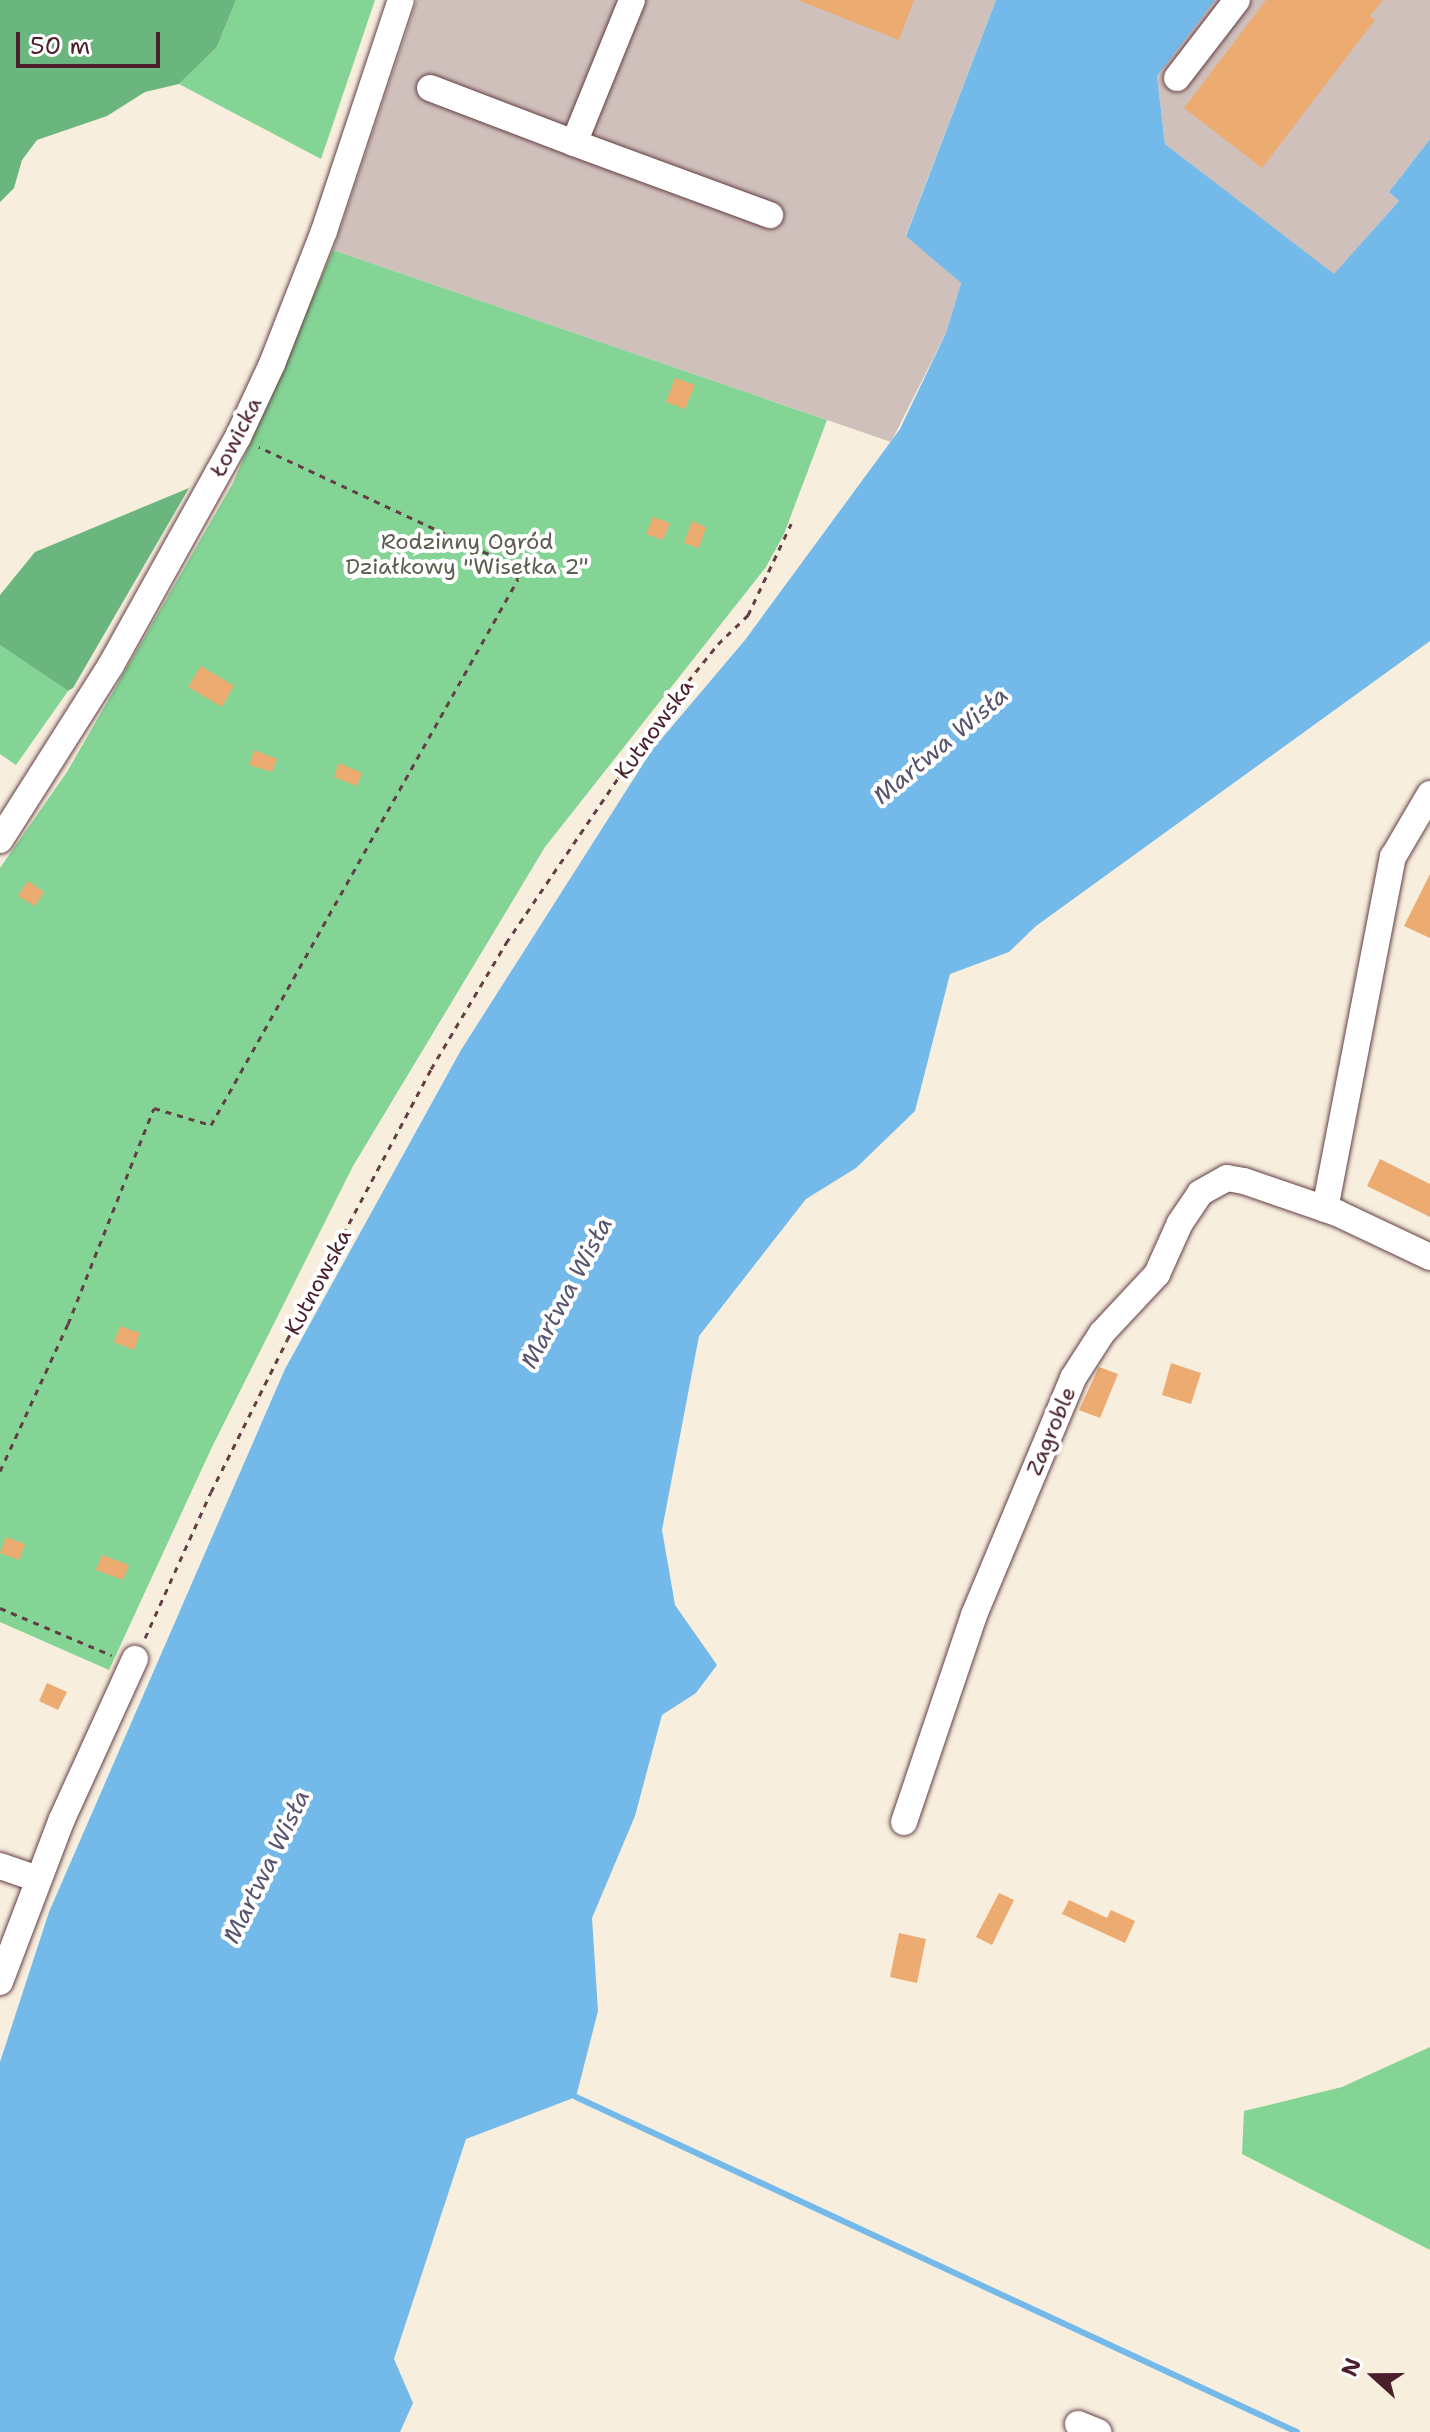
<!DOCTYPE html>
<html>
<head>
<meta charset="utf-8">
<style>
	body { margin:0 }
	#map { position:relative; width:1430px; height:2432px; overflow:hidden; background:#f7eedd; font-family:"Shantell Sans",sans-serif }
	div>[style] { position:absolute }
	[style*='--x'] { left:calc(var(--x)*1px); top:calc(var(--y)*1px); width:calc(var(--w)*1px); rotate:calc(var(--a)*1deg) }
	.industrial>* { inset:0; background:#d0c0bb }
	.green>* { inset:0; background:#83d495 }
	.forest>* { inset:0; background:#6ab67e }
	.water>* { inset:0; background:#73baeb }
	.stream>* { height:6px; margin:-3px; padding:0 3px; transform-origin:3px; border-radius:3px; background:#73baeb }
	.building>* { inset:0; background:#ecab70 }
	.path>* { height:3px; margin-top:-1.5px; transform-origin:0; background:repeating-linear-gradient(90deg,#643e46 0 6px,transparent 0 12px) }
	.roads { filter:drop-shadow(0 0 2px #643e46) drop-shadow(0 0 2px #643e46) }
	.minor>* { height:26px; margin:-13px; padding:0 13px; transform-origin:13px; border-radius:13px; background:#fff }
	span { translate:-50% -50%; white-space:nowrap; text-align:center; line-height:1.15; -webkit-text-stroke:8px #fff; paint-order:stroke }
	.street-label { font-size:22px; color:#4a1f2b }
	.park-label { font-size:22px; color:#5e5e50 }
	.water-label { font-size:24px; color:#58556e; font-style:italic }
	.north { position:absolute; left:1334px; top:2336px; width:80px; height:80px; -webkit-text-stroke:6px #fff; paint-order:stroke; rotate:291deg; font-size:22px; font-weight:700; line-height:32px; text-align:center; color:#4a1f2b }
	.north::after { content:''; display:block; margin:auto; width:28px; height:36px; background:#4a1f2b; clip-path:polygon(50% 0,100% 100%,50% 72%,0 100%) }
	.scale { position:absolute; left:16px; top:32px; width:144px; height:36px; box-sizing:border-box; border:4px solid #4a1f2b; border-top:0; padding-left:10px; font-size:24px; line-height:28px; white-space:nowrap; color:#4a1f2b; -webkit-text-stroke:6px #fff; paint-order:stroke }
</style>
</head>
<body>
<div id="map">
	<div class="industrial">
		<i style="clip-path:polygon(417px 0,996px 0,906px 235px,961px 283px,946px 333px,891px 442px,333px 250px)"></i>
		<i style="clip-path:polygon(1215px 0,1430px 0,1430px 139px,1389px 192px,1399px 201px,1334px 275px,1165px 144px,1157px 76px)"></i>
	</div>
	<div class="green">
		<i style="clip-path:polygon(236px 0,375px 0,321px 159px,179px 84px,217px 47px)"></i>
		<i style="clip-path:polygon(333px 250px,827px 420px,784px 534px,766px 567px,545px 847px,353px 1166px,212px 1447px,109px 1670px,0 1622px,0 868px,67px 772px,233px 483px)"></i>
		<i style="clip-path:polygon(0 645px,68px 691px,16px 765px,0 754px)"></i>
		<i style="clip-path:polygon(1430px 2047px,1430px 2250px,1242px 2154px,1244px 2111px,1342px 2087px)"></i>
	</div>
	<div class="forest">
		<i style="clip-path:polygon(0 0,236px 0,217px 47px,179px 84px,145px 92px,107px 116px,37px 140px,22px 160px,14px 188px,0 202px)"></i>
		<i style="clip-path:polygon(189px 488px,73px 688px,68px 691px,0 645px,0 595px,35px 552px)"></i>
	</div>
	<div class="water">
		<i style="clip-path:polygon(996px 0,1215px 0,1157px 76px,1165px 144px,1334px 274px,1399px 201px,1389px 192px,1430px 139px,1430px 641px,1036px 926px,1009px 952px,950px 974px,915px 1111px,856px 1168px,806px 1199px,699px 1336px,662px 1530px,675px 1605px,717px 1665px,696px 1693px,662px 1715px,635px 1816px,592px 1918px,598px 2011px,576px 2097px,466px 2139px,394px 2359px,413px 2403px,400px 2432px,0 2432px,0 2062px,49px 1912px,285px 1369px,461px 1050px,652px 750px,745px 640px,900px 429px,946px 333px,961px 283px,906px 236px)"></i>
	</div>
	<div class="stream">
		<i style="--x:576;--y:2097;--w:795;--a:24.92"></i>
	</div>
	<div class="building">
		<i style="clip-path:polygon(798px 0,914px 0,899px 40px)"></i>
		<i style="clip-path:polygon(1266px 0,1383px 0,1370px 16px,1375px 20px,1262px 168px,1184px 108px)"></i>
		<i style="clip-path:polygon(675px 378px,695px 385px,685px 409px,666px 402px)"></i>
		<i style="clip-path:polygon(653px 517px,670px 523px,663px 540px,646px 534px)"></i>
		<i style="clip-path:polygon(692px 521px,706px 527px,699px 548px,684px 543px)"></i>
		<i style="clip-path:polygon(201px 666px,234px 686px,222px 707px,188px 687px)"></i>
		<i style="clip-path:polygon(254px 750px,277px 759px,272px 772px,249px 765px)"></i>
		<i style="clip-path:polygon(339px 763px,362px 773px,357px 786px,334px 777px)"></i>
		<i style="clip-path:polygon(1430px 874px,1430px 938px,1404px 926px)"></i>
		<i style="clip-path:polygon(28px 881px,44px 892px,35px 906px,18px 896px)"></i>
		<i style="clip-path:polygon(1380px 1159px,1430px 1184px,1430px 1217px,1367px 1186px)"></i>
		<i style="clip-path:polygon(120px 1326px,140px 1333px,134px 1350px,114px 1342px)"></i>
		<i style="clip-path:polygon(1171px 1363px,1201px 1373px,1191px 1404px,1162px 1395px)"></i>
		<i style="clip-path:polygon(1099px 1367px,1118px 1374px,1100px 1418px,1079px 1410px)"></i>
		<i style="clip-path:polygon(6px 1537px,25px 1544px,19px 1560px,0 1553px)"></i>
		<i style="clip-path:polygon(102px 1555px,129px 1565px,123px 1580px,96px 1570px)"></i>
		<i style="clip-path:polygon(47px 1683px,67px 1692px,58px 1710px,39px 1701px)"></i>
		<i style="clip-path:polygon(999px 1893px,1014px 1900px,992px 1945px,976px 1937px)"></i>
		<i style="clip-path:polygon(1069px 1900px,1107px 1918px,1111px 1910px,1135px 1921px,1125px 1943px,1062px 1914px)"></i>
		<i style="clip-path:polygon(899px 1933px,926px 1939px,917px 1983px,890px 1977px)"></i>
	</div>
	<div class="path">
		<i style="--x:0;--y:1471;--w:162;--a:-65.2"></i>
		<i style="--x:68;--y:1324;--w:232;--a:-68.3"></i>
		<i style="--x:154;--y:1108;--w:59;--a:16.6"></i>
		<i style="--x:211;--y:1125;--w:626;--a:-60.65"></i>
		<i style="--x:518;--y:579;--w:17;--a:-118"></i>
		<i style="--x:510;--y:564;--w:277;--a:-155"></i>
		<i style="--x:0;--y:1608;--w:121;--a:22.9"></i>
		<i style="--x:145;--y:1638;--w:160;--a:-65.7"></i>
		<i style="--x:211;--y:1492;--w:170;--a:-63.4"></i>
		<i style="--x:287;--y:1340;--w:307;--a:-62"></i>
		<i style="--x:431;--y:1069;--w:147;--a:-59.2"></i>
		<i style="--x:506;--y:943;--w:199;--a:-55.8"></i>
		<i style="--x:618;--y:778;--w:95;--a:-54.8"></i>
		<i style="--x:673;--y:700;--w:72;--a:-51.2"></i>
		<i style="--x:718;--y:644;--w:42;--a:-44"></i>
		<i style="--x:748;--y:615;--w:101;--a:-64.7"></i>
	</div>
	<div class="roads">
		<div class="minor">
			<i style="--x:1177;--y:78;--w:98;--a:-52.4"></i>
			<i style="--x:430;--y:88;--w:154;--a:20.9"></i>
			<i style="--x:574;--y:143;--w:154;--a:-67.9"></i>
			<i style="--x:574;--y:143;--w:209;--a:20.2"></i>
			<i style="--x:0;--y:840;--w:207;--a:-57.6"></i>
			<i style="--x:111;--y:665;--w:261;--a:-60.9"></i>
			<i style="--x:238;--y:437;--w:81;--a:-65"></i>
			<i style="--x:272;--y:364;--w:143;--a:-68.6"></i>
			<i style="--x:324;--y:231;--w:243;--a:-71.6"></i>
			<i style="--x:1325;--y:1209;--w:359;--a:-79.1"></i>
			<i style="--x:1393;--y:857;--w:73;--a:-59.6"></i>
			<i style="--x:904;--y:1822;--w:219;--a:-71.3"></i>
			<i style="--x:974;--y:1615;--w:257;--a:-67.3"></i>
			<i style="--x:1073;--y:1378;--w:54;--a:-57.2"></i>
			<i style="--x:1102;--y:1333;--w:81;--a:-47"></i>
			<i style="--x:1157;--y:1274;--w:56;--a:-65.7"></i>
			<i style="--x:1180;--y:1223;--w:36;--a:-56"></i>
			<i style="--x:1200;--y:1193;--w:31;--a:-29"></i>
			<i style="--x:1227;--y:1178;--w:17;--a:10"></i>
			<i style="--x:1244;--y:1181;--w:98;--a:19"></i>
			<i style="--x:1337;--y:1213;--w:103;--a:25.3"></i>
			<i style="--x:0;--y:1866;--w:40;--a:18.9"></i>
			<i style="--x:0;--y:1982;--w:174;--a:-69.2"></i>
			<i style="--x:62;--y:1819;--w:176;--a:-65.5"></i>
			<i style="--x:1078;--y:2424;--w:22;--a:22"></i>
		</div>
	</div>
	<div class="street-label">
		<span style="left:236px;top:437px;rotate:-63deg">Łowicka</span>
		<span style="left:654px;top:729px;rotate:-54deg">Kutnowska</span>
		<span style="left:318px;top:1282px;rotate:-62deg">Kutnowska</span>
		<span style="left:1051px;top:1431px;rotate:-67deg">Zagroble</span>
	</div>
	<div class="park-label">
		<span style="left:467px;top:554px">Rodzinny Ogród<br>Działkowy "Wisełka 2"</span>
	</div>
	<div class="water-label">
		<span style="left:941px;top:746px;rotate:-40deg">Martwa Wisła</span>
		<span style="left:567px;top:1293px;rotate:-62deg">Martwa Wisła</span>
		<span style="left:267px;top:1867px;rotate:-64deg">Martwa Wisła</span>
	</div>
	<div class="north">N</div>
	<div class="scale">50 m</div>
</div>
</body>
</html>
